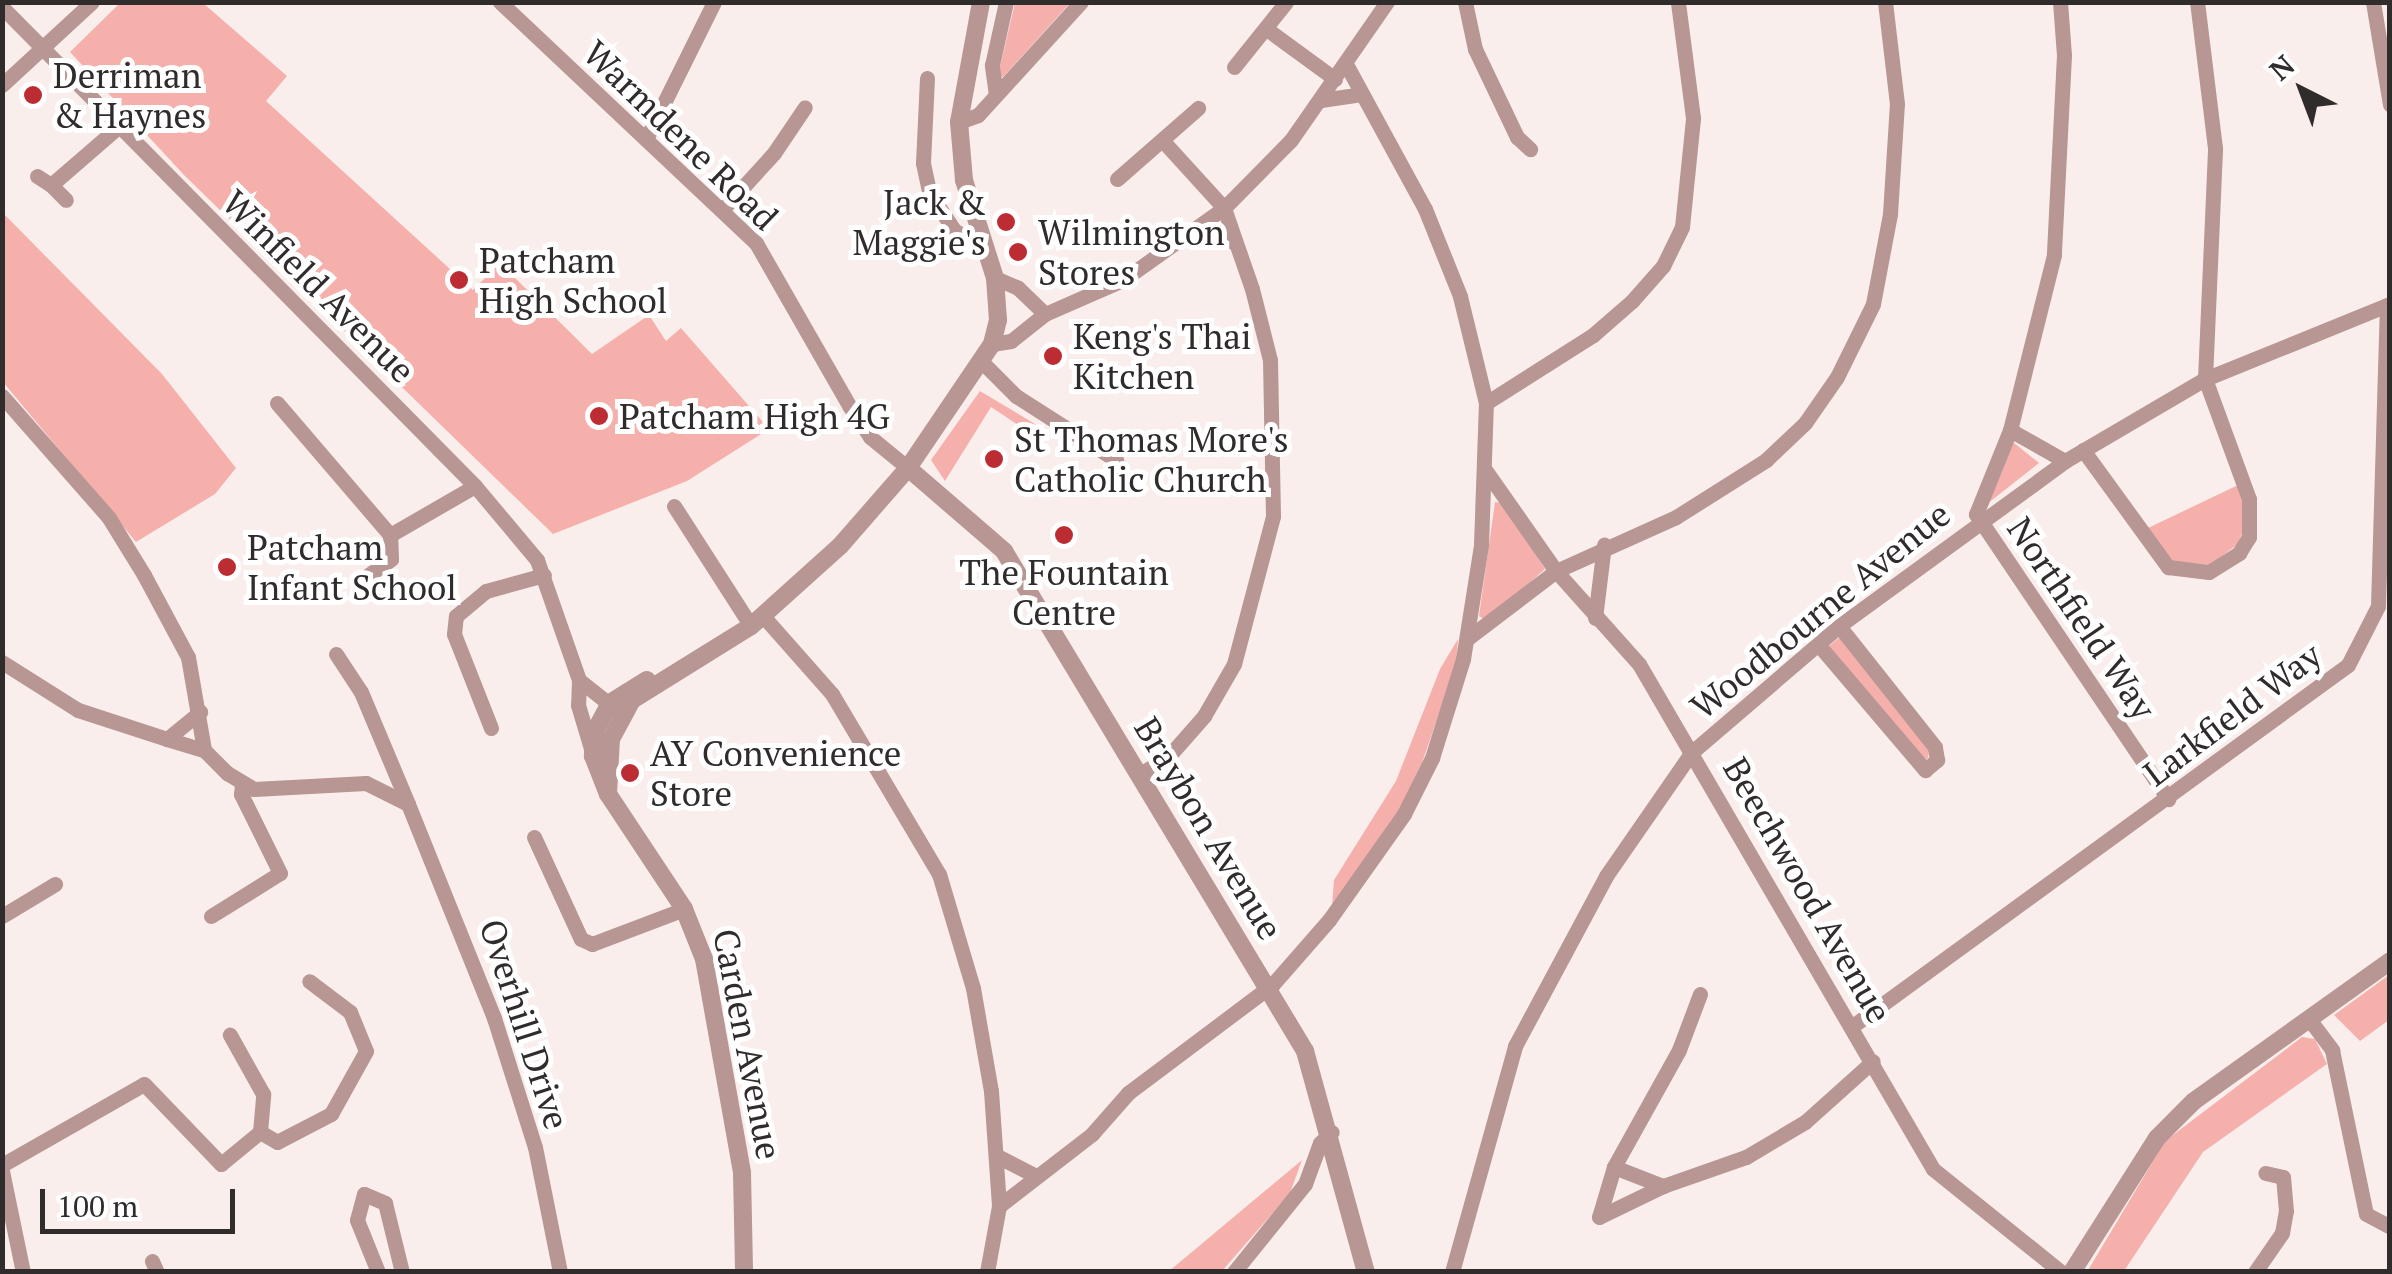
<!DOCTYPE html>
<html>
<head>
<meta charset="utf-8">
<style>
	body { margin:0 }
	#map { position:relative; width:2392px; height:1274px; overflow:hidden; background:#faeeed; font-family:"PT Serif",serif }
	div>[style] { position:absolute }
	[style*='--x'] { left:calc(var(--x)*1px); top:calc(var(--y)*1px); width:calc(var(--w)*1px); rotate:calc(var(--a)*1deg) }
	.green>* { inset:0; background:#f6b0ab }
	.minor>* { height:15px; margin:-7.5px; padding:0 7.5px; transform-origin:7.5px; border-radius:7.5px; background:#b79693 }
	.tertiary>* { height:18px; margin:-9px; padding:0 9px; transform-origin:9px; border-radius:9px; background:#b79693 }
	.dots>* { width:28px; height:28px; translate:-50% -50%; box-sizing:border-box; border:5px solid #fff; border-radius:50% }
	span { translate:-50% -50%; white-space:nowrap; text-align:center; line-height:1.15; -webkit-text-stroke:10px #fff; paint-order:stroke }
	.poi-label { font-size:35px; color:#312c2c }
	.left { translate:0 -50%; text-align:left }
	.right { translate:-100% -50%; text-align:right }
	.street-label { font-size:35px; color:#312c2c }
	.frame { position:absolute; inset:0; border:5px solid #312c2c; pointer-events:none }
	.north { position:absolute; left:2252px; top:40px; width:100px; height:100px; -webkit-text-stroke:8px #fff; paint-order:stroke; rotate:318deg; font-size:28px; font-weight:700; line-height:40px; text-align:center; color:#312c2c }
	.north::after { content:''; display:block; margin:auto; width:35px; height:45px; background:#312c2c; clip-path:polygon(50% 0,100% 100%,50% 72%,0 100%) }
	.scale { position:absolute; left:40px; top:1189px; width:195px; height:45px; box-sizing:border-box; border:5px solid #312c2c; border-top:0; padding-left:12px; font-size:30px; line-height:35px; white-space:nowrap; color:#312c2c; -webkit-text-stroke:8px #fff; paint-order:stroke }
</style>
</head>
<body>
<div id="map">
	<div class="green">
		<i style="clip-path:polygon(121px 2px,203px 3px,287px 76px,266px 101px,473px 290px,500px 263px,592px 354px,649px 315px,666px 341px,681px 328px,769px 429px,687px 481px,553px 534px,184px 175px,70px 52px)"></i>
		<i style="clip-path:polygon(1015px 3px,1070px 3px,1003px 77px,998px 75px)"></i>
		<i style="clip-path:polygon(2px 212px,162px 374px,236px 468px,215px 494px,136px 542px,3px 382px)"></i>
		<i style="clip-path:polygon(980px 391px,1035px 424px,1030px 433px,991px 407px,945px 481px,931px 460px)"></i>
		<i style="clip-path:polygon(2013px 442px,2039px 463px,1987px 504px)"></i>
		<i style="clip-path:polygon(2238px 485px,2247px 521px,2238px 544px,2210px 565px,2171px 561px,2146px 529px)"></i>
		<i style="clip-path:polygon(1495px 502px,1503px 503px,1545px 569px,1487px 621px,1479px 616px)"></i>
		<i style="clip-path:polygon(1840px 637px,1929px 751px,1928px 758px,1923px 761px,1829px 646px)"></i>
		<i style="clip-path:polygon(1458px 639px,1456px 664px,1422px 763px,1400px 809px,1332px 908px,1334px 880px,1396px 781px,1440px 669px)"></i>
		<i style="clip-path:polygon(2389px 975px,2389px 1020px,2360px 1041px,2334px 1015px)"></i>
		<i style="clip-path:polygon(2302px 1037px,2315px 1039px,2327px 1064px,2203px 1152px,2124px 1271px,2087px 1272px,2165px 1141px)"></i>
		<i style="clip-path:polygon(1302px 1160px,1290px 1193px,1222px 1271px,1168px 1272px)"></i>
	</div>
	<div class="minor">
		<i style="--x:500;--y:2;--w:352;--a:43.3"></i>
		<i style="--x:756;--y:243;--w:189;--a:60.2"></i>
		<i style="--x:850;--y:407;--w:36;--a:56"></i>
		<i style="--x:870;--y:437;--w:49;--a:39.2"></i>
		<i style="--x:1465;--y:2;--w:48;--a:78"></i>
		<i style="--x:1475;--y:49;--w:98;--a:64.5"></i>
		<i style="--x:1517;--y:137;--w:18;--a:43"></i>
		<i style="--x:2060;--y:2;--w:53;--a:85.7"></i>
		<i style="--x:2064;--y:55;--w:200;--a:92.9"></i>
		<i style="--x:2054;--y:255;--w:180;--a:104.1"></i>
		<i style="--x:2010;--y:430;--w:91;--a:112"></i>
		<i style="--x:1976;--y:514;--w:344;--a:56"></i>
		<i style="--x:2373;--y:2;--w:104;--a:80.6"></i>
		<i style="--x:2;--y:7;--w:673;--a:45.36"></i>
		<i style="--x:475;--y:486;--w:97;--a:50"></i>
		<i style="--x:537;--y:560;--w:127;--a:70.7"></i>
		<i style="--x:579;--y:680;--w:25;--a:92"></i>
		<i style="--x:578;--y:705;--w:49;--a:73.4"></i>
		<i style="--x:1268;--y:30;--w:83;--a:36.2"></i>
		<i style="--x:1234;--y:67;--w:83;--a:-51.3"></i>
		<i style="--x:927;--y:78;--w:85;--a:92.7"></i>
		<i style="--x:923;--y:163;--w:30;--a:78"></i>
		<i style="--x:929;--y:192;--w:45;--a:56.7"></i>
		<i style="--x:954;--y:230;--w:13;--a:32"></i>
		<i style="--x:965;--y:237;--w:16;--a:-15"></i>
		<i style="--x:2;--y:85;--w:122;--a:-42.7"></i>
		<i style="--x:996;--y:95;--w:30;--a:-98"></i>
		<i style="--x:992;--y:65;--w:65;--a:-77.5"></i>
		<i style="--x:1321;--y:100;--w:41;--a:-8.3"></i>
		<i style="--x:959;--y:122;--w:20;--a:-20"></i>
		<i style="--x:978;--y:115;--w:153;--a:-47.7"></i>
		<i style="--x:646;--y:139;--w:153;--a:-63.6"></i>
		<i style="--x:37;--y:176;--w:17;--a:33"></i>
		<i style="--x:51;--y:185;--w:90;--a:-40.9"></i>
		<i style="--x:1117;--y:179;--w:108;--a:-41.2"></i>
		<i style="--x:51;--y:185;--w:21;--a:45"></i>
		<i style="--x:722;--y:210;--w:77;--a:-47.6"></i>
		<i style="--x:774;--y:153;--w:55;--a:-56"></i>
		<i style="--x:1192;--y:233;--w:40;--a:12"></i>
		<i style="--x:995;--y:278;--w:25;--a:23"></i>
		<i style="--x:1018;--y:288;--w:37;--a:44"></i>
		<i style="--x:992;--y:344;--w:19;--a:-9"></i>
		<i style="--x:1011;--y:341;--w:43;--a:-38.5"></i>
		<i style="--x:1045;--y:314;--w:85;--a:-23.6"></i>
		<i style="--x:1123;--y:280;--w:124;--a:-35.5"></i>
		<i style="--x:1224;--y:208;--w:95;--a:-45.4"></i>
		<i style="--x:1291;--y:140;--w:168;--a:-55.2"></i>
		<i style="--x:983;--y:363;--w:47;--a:45"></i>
		<i style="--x:1016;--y:396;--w:119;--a:32.6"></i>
		<i style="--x:2;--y:396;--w:162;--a:48.7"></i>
		<i style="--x:109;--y:518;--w:67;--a:58.4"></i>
		<i style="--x:144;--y:575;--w:93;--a:61.8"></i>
		<i style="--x:188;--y:657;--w:94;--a:80.2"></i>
		<i style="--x:204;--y:750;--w:33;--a:45"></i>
		<i style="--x:227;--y:773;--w:31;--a:31"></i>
		<i style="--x:254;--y:789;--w:112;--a:-3.1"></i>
		<i style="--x:366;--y:783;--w:47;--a:26.6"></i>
		<i style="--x:408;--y:804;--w:231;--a:68.1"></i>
		<i style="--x:494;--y:1018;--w:135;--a:72.4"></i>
		<i style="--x:535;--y:1147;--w:127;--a:78.7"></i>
		<i style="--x:277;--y:403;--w:174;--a:49.4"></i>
		<i style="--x:1486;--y:403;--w:127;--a:-32.4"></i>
		<i style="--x:1593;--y:335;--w:52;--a:-41.1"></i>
		<i style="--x:1632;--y:301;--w:47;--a:-48.5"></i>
		<i style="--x:1663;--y:266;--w:43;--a:-64"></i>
		<i style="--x:1682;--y:227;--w:110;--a:-84.2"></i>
		<i style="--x:1693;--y:118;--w:117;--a:-97.4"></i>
		<i style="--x:2010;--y:430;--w:63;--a:29.4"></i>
		<i style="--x:2083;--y:450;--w:145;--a:54"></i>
		<i style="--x:2168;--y:567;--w:41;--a:7"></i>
		<i style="--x:2209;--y:572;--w:36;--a:-32"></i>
		<i style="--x:2239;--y:553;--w:19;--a:-58"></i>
		<i style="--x:2249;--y:537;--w:38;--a:-90"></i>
		<i style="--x:2249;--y:499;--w:128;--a:-110.1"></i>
		<i style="--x:2205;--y:379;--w:231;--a:-87.5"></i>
		<i style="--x:2215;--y:148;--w:147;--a:-97"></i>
		<i style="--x:1486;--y:471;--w:122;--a:55"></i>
		<i style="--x:1556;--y:571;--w:125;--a:48.3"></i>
		<i style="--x:1639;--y:664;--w:584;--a:59.79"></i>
		<i style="--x:1933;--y:1169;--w:164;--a:38.8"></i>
		<i style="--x:674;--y:506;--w:143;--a:57.3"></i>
		<i style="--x:390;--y:535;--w:98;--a:-30"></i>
		<i style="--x:360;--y:581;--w:38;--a:-35"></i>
		<i style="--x:391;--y:559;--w:24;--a:-92"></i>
		<i style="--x:763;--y:616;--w:104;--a:48.5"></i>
		<i style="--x:832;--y:694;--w:209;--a:59.3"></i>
		<i style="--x:939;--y:874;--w:119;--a:73.4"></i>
		<i style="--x:973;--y:988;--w:105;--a:80.1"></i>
		<i style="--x:991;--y:1091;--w:115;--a:86"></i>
		<i style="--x:999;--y:1206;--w:67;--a:100.3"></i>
		<i style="--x:1595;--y:618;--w:74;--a:-83"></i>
		<i style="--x:1468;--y:638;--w:111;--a:-37.3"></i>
		<i style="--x:1556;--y:571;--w:132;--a:-24.2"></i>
		<i style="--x:1676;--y:517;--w:107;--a:-32.3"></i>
		<i style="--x:1766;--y:460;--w:54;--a:-43.5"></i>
		<i style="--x:1805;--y:423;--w:56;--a:-55.2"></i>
		<i style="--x:1837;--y:377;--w:81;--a:-63.7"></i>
		<i style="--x:1873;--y:304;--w:92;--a:-79.3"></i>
		<i style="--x:1890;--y:214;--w:110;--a:-86.4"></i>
		<i style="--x:1897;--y:104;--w:103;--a:-96.7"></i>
		<i style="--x:1817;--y:643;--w:167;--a:49.6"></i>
		<i style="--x:1925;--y:770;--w:16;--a:-40"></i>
		<i style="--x:1937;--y:760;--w:13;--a:-99"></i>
		<i style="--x:1935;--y:747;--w:154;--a:-128.4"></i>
		<i style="--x:336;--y:654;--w:45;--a:56.7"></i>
		<i style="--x:361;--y:692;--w:121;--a:67.2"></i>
		<i style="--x:2;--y:662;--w:90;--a:32.3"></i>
		<i style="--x:78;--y:710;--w:94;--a:18"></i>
		<i style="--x:167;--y:739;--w:43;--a:-39.3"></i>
		<i style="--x:579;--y:680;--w:50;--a:38.5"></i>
		<i style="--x:491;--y:728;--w:101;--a:-111.5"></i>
		<i style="--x:454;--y:634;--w:18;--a:-84"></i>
		<i style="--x:456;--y:616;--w:39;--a:-40"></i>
		<i style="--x:486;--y:591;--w:60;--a:-15.4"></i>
		<i style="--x:167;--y:739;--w:39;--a:17"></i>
		<i style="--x:1140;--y:774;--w:33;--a:-31"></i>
		<i style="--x:1168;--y:757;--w:55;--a:-48.7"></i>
		<i style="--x:1204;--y:716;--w:60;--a:-60"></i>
		<i style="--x:1234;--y:664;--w:153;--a:-75.2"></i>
		<i style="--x:1273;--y:516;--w:156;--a:-91.1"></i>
		<i style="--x:1270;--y:360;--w:73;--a:-104.2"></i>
		<i style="--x:1252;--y:289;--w:86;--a:-109.1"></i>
		<i style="--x:1224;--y:208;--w:89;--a:-132.3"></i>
		<i style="--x:534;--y:837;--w:112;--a:65.3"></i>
		<i style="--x:581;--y:939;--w:12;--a:24"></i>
		<i style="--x:592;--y:944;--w:98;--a:-20.8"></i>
		<i style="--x:2;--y:916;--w:62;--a:-31.1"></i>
		<i style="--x:211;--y:916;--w:81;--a:-31.9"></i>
		<i style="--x:280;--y:873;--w:88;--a:-116.3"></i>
		<i style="--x:241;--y:794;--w:10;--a:-84"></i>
		<i style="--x:1700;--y:994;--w:60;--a:110.6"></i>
		<i style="--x:1679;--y:1050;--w:134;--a:119.1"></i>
		<i style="--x:1614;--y:1167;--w:53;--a:21.2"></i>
		<i style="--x:1663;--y:1186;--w:88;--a:-19.3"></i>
		<i style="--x:1746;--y:1157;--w:69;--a:-30.7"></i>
		<i style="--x:1805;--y:1122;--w:91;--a:-41.9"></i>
		<i style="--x:2309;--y:1019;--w:39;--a:53"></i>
		<i style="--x:2332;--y:1050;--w:167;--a:78.3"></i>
		<i style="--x:2366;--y:1214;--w:27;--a:28"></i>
		<i style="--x:1854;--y:1025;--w:611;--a:-36.08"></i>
		<i style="--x:2348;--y:665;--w:66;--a:-63"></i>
		<i style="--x:2378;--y:606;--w:301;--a:-88.3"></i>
		<i style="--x:260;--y:1132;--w:20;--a:30"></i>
		<i style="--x:277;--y:1142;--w:61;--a:-27.4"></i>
		<i style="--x:331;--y:1114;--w:72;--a:-60.9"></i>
		<i style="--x:366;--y:1051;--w:42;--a:-112.3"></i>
		<i style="--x:350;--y:1012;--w:51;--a:-142.9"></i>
		<i style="--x:999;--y:1157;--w:42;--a:27.2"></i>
		<i style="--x:2;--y:1165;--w:163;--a:-29.7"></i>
		<i style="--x:144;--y:1084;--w:111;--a:46.1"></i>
		<i style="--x:221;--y:1164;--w:50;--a:-39.4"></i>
		<i style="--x:260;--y:1132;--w:38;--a:-85"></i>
		<i style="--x:263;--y:1094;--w:68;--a:-119.2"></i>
		<i style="--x:1614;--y:1167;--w:52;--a:106.7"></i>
		<i style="--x:1599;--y:1217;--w:71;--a:-25.8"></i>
		<i style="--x:2;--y:1171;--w:103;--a:78.3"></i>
		<i style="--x:999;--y:1206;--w:118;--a:-37.7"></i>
		<i style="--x:1092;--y:1134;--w:55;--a:-48.7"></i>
		<i style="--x:1128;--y:1093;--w:181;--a:-36.9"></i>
		<i style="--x:1273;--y:984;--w:85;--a:-48.8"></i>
		<i style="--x:1329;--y:920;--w:130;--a:-54.7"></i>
		<i style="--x:1404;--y:814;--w:63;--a:-63.4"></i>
		<i style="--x:1432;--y:758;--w:104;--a:-72.6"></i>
		<i style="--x:1463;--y:659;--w:115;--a:-81"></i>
		<i style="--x:1481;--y:545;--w:142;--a:-88"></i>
		<i style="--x:1486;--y:403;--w:110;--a:-103.7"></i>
		<i style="--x:1460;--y:296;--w:94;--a:-111.9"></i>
		<i style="--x:1425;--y:209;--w:165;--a:-118.6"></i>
		<i style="--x:152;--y:1261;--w:12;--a:66"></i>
		<i style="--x:378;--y:1272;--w:56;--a:-112"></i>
		<i style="--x:357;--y:1220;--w:27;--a:-75"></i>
		<i style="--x:364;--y:1194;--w:23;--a:23"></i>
		<i style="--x:385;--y:1203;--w:71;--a:76.2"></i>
		<i style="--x:1234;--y:1272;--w:113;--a:-51.1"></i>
		<i style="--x:1305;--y:1184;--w:44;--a:-69.9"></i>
		<i style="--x:1320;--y:1143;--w:16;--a:-43"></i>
		<i style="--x:1452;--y:1272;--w:235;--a:-74.4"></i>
		<i style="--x:1515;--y:1046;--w:193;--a:-61.8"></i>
		<i style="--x:1606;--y:876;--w:151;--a:-55.3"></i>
		<i style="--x:1692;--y:752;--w:194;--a:-40.6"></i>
		<i style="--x:1839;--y:626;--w:280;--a:-36.1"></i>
		<i style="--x:2065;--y:461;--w:162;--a:-30.4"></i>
		<i style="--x:2205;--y:379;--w:200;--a:-22.1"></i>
		<i style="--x:2255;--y:1272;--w:47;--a:-55.3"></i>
		<i style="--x:2282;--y:1233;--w:22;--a:-80"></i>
		<i style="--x:2286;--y:1211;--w:34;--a:-95"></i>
		<i style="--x:2283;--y:1177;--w:18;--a:-167"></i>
	</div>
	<div class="tertiary">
		<i style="--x:908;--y:468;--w:127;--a:40.8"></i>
		<i style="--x:1004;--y:551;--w:584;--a:58.95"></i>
		<i style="--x:1305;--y:1051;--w:229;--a:74.6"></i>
		<i style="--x:647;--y:680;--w:44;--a:148.1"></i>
		<i style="--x:610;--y:703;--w:32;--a:118"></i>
		<i style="--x:595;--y:731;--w:25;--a:95"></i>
		<i style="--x:593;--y:756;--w:41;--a:68.5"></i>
		<i style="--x:608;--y:794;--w:138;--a:56.5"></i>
		<i style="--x:684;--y:909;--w:54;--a:68.2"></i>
		<i style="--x:704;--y:959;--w:217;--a:79.9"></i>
		<i style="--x:742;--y:1173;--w:99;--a:88.8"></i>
		<i style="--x:608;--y:794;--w:55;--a:-86.9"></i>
		<i style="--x:611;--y:739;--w:44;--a:-61.7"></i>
		<i style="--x:632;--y:700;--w:140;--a:-31.9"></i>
		<i style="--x:751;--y:626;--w:120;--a:-42"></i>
		<i style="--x:840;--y:546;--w:103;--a:-48.9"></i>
		<i style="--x:908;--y:468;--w:150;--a:-55.9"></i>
		<i style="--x:992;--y:344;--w:25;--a:-76"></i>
		<i style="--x:998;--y:320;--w:42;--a:-94.1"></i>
		<i style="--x:995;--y:278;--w:103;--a:-107.6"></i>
		<i style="--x:964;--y:180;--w:58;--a:-94.9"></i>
		<i style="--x:959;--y:122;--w:122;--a:-79.6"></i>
		<i style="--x:2072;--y:1272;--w:159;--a:-57.6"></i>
		<i style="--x:2157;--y:1138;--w:52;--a:-45"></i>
		<i style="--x:2194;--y:1101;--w:241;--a:-35.5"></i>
	</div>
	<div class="dots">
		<i style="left:33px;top:95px;background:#bc2d33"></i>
		<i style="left:1006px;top:222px;background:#bc2d33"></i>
		<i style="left:1018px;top:252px;background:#bc2d33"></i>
		<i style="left:459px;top:280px;background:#bc2d33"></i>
		<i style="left:1053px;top:356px;background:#bc2d33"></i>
		<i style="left:599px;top:416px;background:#bc2d33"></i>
		<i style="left:994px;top:459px;background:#bc2d33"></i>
		<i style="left:1064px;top:535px;background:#bc2d33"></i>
		<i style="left:227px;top:567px;background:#bc2d33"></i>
		<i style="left:630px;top:773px;background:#bc2d33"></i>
	</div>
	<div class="poi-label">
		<span class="left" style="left:53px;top:95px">Derriman<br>&amp; Haynes</span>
		<span class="right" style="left:986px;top:222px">Jack &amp;<br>Maggie's</span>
		<span class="left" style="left:1038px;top:252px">Wilmington<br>Stores</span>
		<span class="left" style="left:479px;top:280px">Patcham<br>High School</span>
		<span class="left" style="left:1073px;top:356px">Keng's Thai<br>Kitchen</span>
		<span class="left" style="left:619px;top:416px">Patcham High 4G</span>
		<span class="left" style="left:1014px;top:459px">St Thomas More's<br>Catholic Church</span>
		<span class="left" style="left:247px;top:567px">Patcham<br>Infant School</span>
		<span style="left:1064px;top:592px">The Fountain<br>Centre</span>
		<span class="left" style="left:650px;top:773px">AY Convenience<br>Store</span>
	</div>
	<div class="street-label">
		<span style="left:681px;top:135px;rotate:44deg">Warmdene Road</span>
		<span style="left:319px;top:286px;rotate:45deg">Winfield Avenue</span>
		<span style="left:1820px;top:610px;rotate:-39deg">Woodbourne Avenue</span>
		<span style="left:2082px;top:618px;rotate:56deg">Northfield Way</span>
		<span style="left:2232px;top:714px;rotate:-37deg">Larkfield Way</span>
		<span style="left:1209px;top:828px;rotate:59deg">Braybon Avenue</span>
		<span style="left:1808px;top:890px;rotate:60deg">Beechwood Avenue</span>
		<span style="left:525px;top:1024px;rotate:72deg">Overhill Drive</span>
		<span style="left:748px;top:1044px;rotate:79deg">Carden Avenue</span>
	</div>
	<div class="frame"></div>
	<div class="north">N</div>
	<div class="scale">100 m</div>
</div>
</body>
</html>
